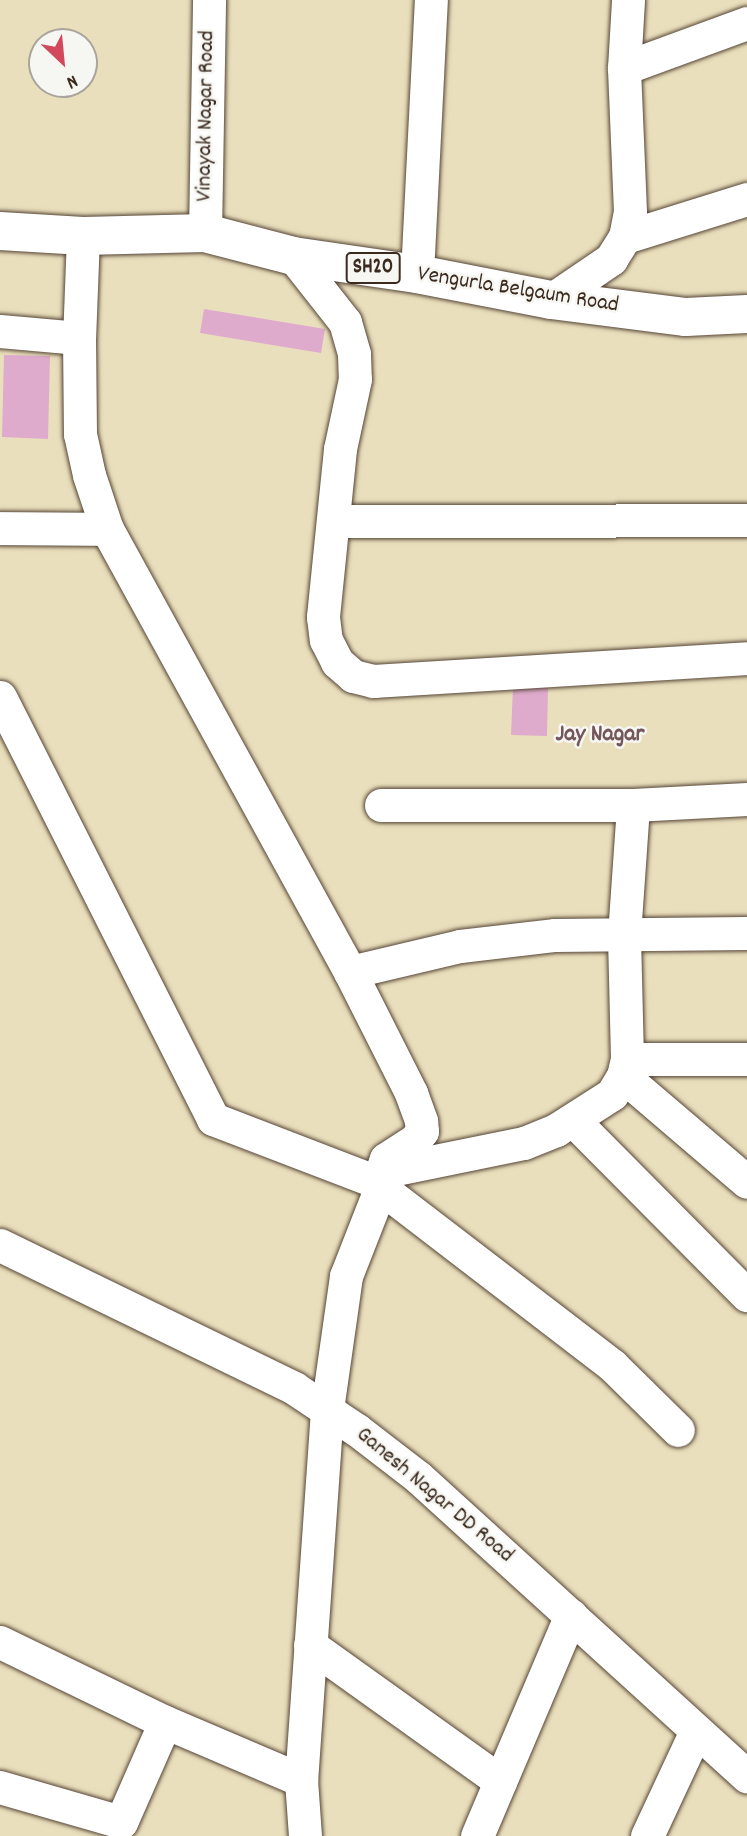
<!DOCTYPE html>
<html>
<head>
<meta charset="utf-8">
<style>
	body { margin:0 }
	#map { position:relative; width:747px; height:1836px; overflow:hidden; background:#eadfbc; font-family:Dekko,sans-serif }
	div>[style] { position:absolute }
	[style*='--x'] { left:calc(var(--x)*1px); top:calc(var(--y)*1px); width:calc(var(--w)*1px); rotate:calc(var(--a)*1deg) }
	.building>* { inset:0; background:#deabcd }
	.roads { filter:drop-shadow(0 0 2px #554536) drop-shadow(0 0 2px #554536) }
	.minor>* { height:33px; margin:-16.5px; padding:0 16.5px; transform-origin:16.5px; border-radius:16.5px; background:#fff }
	.major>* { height:38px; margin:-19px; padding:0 19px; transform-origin:19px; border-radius:19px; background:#fff }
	span { translate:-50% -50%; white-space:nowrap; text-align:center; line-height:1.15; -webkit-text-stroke:5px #f6f6f2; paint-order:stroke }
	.shield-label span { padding:2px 5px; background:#f6f6f2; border:2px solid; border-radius:5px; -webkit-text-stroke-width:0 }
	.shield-label { font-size:21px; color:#3b2a1e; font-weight:700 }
	.street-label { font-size:23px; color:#3b2a1e }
	.neighbourhood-label { font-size:24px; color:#74575b; font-weight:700 }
	.north { position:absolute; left:28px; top:28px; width:70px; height:70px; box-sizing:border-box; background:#f6f6f2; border:2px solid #aba49d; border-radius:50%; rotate:154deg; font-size:19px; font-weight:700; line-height:28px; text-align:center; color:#3b2a1e }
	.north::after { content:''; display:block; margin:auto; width:24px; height:32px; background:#d1495b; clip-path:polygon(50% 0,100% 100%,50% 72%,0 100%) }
</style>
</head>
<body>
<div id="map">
	<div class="building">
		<i style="clip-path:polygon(204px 309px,325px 329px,321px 353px,200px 333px)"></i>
		<i style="clip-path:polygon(4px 355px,50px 356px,48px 439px,2px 437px)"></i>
		<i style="clip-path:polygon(513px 687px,548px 688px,547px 736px,511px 735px)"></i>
	</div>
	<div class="roads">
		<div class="minor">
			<i style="--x:624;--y:68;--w:131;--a:-20.1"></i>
			<i style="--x:205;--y:233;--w:233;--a:-89"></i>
			<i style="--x:83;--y:236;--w:102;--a:92.2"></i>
			<i style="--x:79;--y:338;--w:96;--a:89.4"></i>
			<i style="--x:80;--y:434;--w:42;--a:77.6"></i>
			<i style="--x:89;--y:475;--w:57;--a:71.6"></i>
			<i style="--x:107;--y:529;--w:505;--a:61.25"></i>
			<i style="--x:350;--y:972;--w:113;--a:-13.3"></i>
			<i style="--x:460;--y:946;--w:96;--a:-6.6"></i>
			<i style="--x:555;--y:935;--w:192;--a:-0.6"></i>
			<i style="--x:625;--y:237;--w:128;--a:-17.3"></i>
			<i style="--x:293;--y:256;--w:84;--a:51.8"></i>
			<i style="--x:345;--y:322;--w:33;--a:74"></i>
			<i style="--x:354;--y:354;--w:25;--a:88"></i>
			<i style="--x:355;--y:379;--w:72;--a:102.1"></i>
			<i style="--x:340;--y:449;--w:169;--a:95.8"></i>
			<i style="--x:323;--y:617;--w:23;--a:83"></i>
			<i style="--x:326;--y:640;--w:25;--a:63"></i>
			<i style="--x:337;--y:662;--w:21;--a:41"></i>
			<i style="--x:353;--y:676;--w:21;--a:14"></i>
			<i style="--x:373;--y:681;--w:375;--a:-3.5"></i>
			<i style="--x:417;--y:274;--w:274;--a:-87.1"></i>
			<i style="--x:551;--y:300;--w:73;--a:-34.3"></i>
			<i style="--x:611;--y:259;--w:26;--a:-58"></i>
			<i style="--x:625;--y:237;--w:25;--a:-79"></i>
			<i style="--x:630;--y:212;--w:144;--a:-92.4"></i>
			<i style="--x:624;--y:68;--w:68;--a:-86.6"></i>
			<i style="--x:0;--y:331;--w:79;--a:5.1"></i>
			<i style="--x:335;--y:521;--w:412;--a:-0.1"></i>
			<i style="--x:0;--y:528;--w:107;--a:0.5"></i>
			<i style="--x:0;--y:697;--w:473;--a:63.2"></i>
			<i style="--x:213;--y:1119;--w:181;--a:21"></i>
			<i style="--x:382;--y:1184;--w:99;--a:111.4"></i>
			<i style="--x:346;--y:1276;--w:135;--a:98.1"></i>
			<i style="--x:327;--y:1410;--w:371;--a:94"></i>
			<i style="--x:301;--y:1780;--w:56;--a:85.9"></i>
			<i style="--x:381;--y:805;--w:252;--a:0"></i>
			<i style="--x:633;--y:805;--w:114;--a:-3"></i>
			<i style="--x:350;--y:972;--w:136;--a:63.2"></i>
			<i style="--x:411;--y:1093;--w:30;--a:70"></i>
			<i style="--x:421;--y:1121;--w:10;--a:84"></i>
			<i style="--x:422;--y:1131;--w:11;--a:128"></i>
			<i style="--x:415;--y:1140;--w:35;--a:147"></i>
			<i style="--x:386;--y:1159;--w:14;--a:111"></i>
			<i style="--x:381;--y:1172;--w:12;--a:85"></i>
			<i style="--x:382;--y:1184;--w:12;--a:55"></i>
			<i style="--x:389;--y:1194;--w:282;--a:37.5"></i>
			<i style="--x:613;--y:1366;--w:91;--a:44.6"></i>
			<i style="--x:627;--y:1059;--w:120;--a:0"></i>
			<i style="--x:623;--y:1076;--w:163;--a:40.5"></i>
			<i style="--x:573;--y:1120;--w:247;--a:45.2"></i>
			<i style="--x:381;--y:1172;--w:146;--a:-11.5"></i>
			<i style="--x:524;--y:1143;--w:35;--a:-22"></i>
			<i style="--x:556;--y:1130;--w:67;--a:-32.7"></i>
			<i style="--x:612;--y:1094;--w:21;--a:-59"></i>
			<i style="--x:623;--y:1076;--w:17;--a:-77"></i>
			<i style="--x:627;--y:1059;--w:124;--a:-91.4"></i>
			<i style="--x:624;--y:935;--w:130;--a:-86"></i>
			<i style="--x:0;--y:1245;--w:327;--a:25.9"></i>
			<i style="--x:294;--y:1388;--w:76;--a:33.7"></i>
			<i style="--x:357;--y:1430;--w:77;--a:37.6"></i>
			<i style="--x:418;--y:1477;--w:445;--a:42.3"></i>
			<i style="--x:0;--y:1642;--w:183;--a:25.9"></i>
			<i style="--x:165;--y:1722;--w:109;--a:113.7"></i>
			<i style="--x:121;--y:1822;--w:126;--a:-163.9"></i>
			<i style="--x:310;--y:1645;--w:234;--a:35.6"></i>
			<i style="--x:165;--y:1722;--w:148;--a:23.1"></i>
			<i style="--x:477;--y:1836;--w:240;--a:-67"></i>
			<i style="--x:647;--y:1836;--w:116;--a:-65"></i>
		</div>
		<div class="major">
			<i style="--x:0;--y:231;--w:83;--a:3.4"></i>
			<i style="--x:83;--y:236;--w:122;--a:-1.4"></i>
			<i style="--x:205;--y:233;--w:91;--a:14.6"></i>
			<i style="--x:293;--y:256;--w:125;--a:8.3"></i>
			<i style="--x:417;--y:274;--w:136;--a:11"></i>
			<i style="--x:551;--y:300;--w:136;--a:7.2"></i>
			<i style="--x:686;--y:317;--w:61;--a:-2.8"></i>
		</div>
	</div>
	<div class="shield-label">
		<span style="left:373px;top:268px">SH20</span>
	</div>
	<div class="street-label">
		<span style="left:207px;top:116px;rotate:-89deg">Vinayak Nagar Road</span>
		<span style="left:518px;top:291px;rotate:9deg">Vengurla Belgaum Road</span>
		<span style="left:434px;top:1496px;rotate:40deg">Ganesh Nagar DD Road</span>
	</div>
	<div class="neighbourhood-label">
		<span style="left:600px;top:736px">Jay Nagar</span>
	</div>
	<div class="north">N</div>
</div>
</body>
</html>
